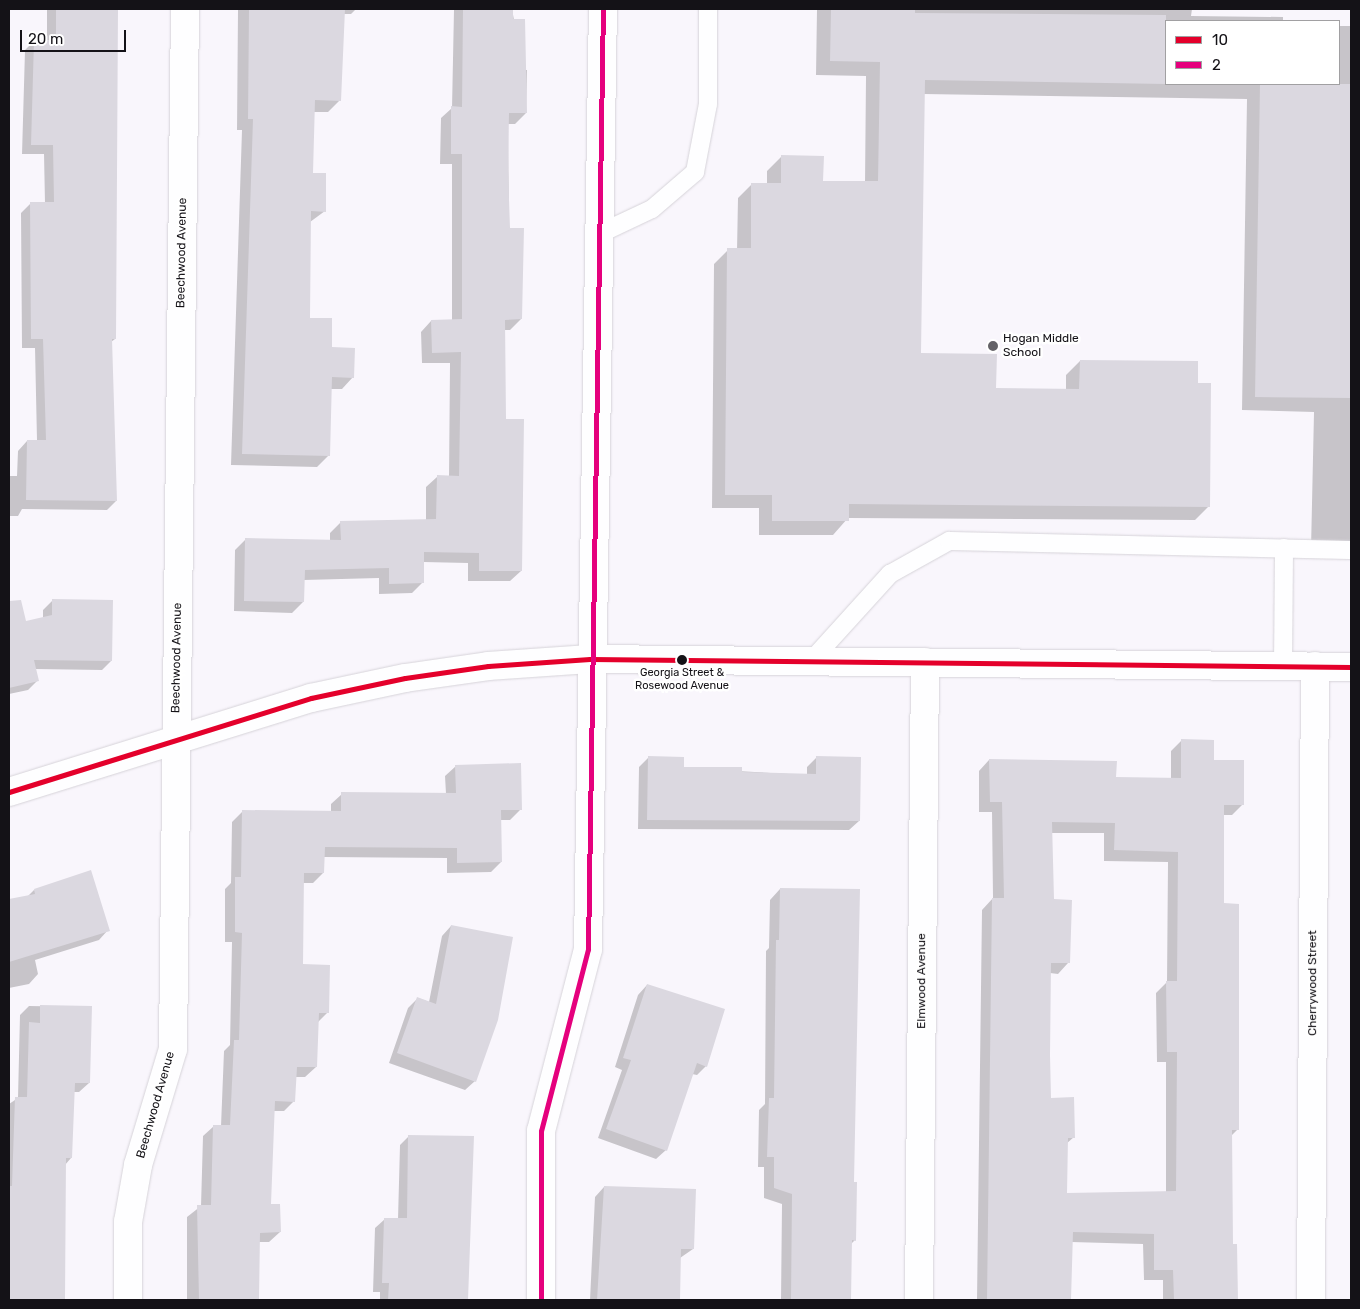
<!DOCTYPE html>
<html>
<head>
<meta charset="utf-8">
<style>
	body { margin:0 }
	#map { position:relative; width:1360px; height:1309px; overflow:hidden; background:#f9f6fc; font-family:Rubik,sans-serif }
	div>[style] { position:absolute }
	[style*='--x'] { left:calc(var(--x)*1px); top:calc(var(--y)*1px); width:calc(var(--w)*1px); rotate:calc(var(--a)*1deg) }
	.shadow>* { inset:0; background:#0003 }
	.building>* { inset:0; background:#dbd8e0 }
	.roads { filter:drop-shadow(0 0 1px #d6d3d9) drop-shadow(0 0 1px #d6d3d9) }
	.service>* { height:18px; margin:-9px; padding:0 9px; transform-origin:9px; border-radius:9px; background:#fefeff }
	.minor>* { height:28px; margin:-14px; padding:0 14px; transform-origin:14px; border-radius:14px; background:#fefeff }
	.secondary>* { height:28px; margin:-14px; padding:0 14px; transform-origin:14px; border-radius:14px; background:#fefeff }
	.bus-1>* { height:5px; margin:-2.5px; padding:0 2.5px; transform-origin:2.5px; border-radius:2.5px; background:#e4002b }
	.bus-2>* { height:5px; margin:-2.5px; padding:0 2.5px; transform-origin:2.5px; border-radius:2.5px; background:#e5007d }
	.dots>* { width:14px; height:14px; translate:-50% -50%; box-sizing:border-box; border:2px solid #fff; border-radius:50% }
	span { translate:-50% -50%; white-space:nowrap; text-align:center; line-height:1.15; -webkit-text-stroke:5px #fff; paint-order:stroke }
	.bus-label { font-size:11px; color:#141217 }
	.street-label { font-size:12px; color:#141217 }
	.poi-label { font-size:12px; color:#141217 }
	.left { translate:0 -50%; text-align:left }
	.frame { position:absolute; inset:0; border:10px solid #141217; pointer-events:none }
	.legend { position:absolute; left:1165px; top:20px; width:175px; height:65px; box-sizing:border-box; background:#fff; border:1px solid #a1a0a2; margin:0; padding:6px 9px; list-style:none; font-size:15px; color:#141217 }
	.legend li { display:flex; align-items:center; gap:10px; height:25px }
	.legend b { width:25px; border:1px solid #a1a0a2 }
	.scale { position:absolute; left:20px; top:30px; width:106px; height:22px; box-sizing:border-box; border:2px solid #141217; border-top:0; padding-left:6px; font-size:15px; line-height:18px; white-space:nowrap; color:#141217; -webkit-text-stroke:4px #fff; paint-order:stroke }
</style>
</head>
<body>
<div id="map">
	<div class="shadow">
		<i style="clip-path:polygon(47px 9px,116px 9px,115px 339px,111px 342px,116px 501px,107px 510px,22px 509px,18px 516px,9px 516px,9px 476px,17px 476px,18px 451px,27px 441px,37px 441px,35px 348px,22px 348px,21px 213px,31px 203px,45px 204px,44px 154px,22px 154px,25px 50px,34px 41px,47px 41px)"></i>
		<i style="clip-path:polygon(238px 9px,356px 9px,351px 14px,343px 14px,340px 100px,328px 112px,313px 112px,312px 174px,325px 211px,310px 222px,309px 319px,353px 377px,342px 389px,330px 389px,329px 455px,317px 467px,231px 465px,242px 130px,237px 130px)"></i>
		<i style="clip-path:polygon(454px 9px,512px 9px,523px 70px,527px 70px,526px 113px,515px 124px,508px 124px,509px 229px,521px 319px,510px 330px,504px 330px,505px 420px,521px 571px,510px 581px,468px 581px,468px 563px,423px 562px,423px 582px,412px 593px,379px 594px,379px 578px,304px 580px,303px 602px,292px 613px,234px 611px,235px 550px,246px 539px,330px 541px,330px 533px,341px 522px,426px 520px,426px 487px,437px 477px,449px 477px,450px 363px,422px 363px,421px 332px,431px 321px,452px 321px,452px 164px,440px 164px,441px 118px,452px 108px)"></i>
		<i style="clip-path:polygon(817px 9px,1192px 9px,1191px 16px,1283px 17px,1283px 21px,1166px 21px,1166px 84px,1339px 84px,1339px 26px,1351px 26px,1351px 550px,1311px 549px,1314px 412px,1242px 410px,1247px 99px,923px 94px,919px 354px,995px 389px,1066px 390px,1066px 375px,1080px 361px,1196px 384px,1209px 506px,1195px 520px,848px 518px,833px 535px,759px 535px,759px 508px,712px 508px,714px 264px,728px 250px,737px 250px,738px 198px,752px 184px,767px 184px,767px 171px,781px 157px,822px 182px,865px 183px,866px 76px,816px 75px)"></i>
		<i style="clip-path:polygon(53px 600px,111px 661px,102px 670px,35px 669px,37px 681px,28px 690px,9px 694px,9px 626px,43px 618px,43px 610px)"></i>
		<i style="clip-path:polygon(evenodd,1182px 740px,1213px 762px,1243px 804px,1232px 815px,1223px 815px,1222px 905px,1238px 1129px,1231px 1136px,1232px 1245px,1236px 1245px,1237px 1300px,1163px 1300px,1163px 1280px,1144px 1280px,1143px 1244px,1071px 1242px,1069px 1300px,977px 1300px,982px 910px,993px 898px,992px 812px,979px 812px,979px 771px,989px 760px,1115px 778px,1171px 779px,1171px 751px,1182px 740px,1051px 833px,1104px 833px,1104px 861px,1168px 862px,1167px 982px,1156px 993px,1157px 1062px,1166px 1062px,1166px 1192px,1065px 1194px,1066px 1144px,1074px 1137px,1049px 1099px,1050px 973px,1058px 974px,1068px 963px,1052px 901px,1051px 833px)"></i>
		<i style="clip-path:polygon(648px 758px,682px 768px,807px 775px,807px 767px,816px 758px,859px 821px,849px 830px,638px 829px,639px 767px)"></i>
		<i style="clip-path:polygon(456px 766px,520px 810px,510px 820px,500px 820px,501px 862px,491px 872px,447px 873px,447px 858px,323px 857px,323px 873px,313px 883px,303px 883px,302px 966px,328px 1012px,317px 1023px,316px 1067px,305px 1077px,295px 1077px,294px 1101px,284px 1111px,273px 1111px,270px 1205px,280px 1232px,269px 1242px,259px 1242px,258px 1300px,187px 1300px,187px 1217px,201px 1206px,203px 1136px,214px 1126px,221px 1126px,224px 1051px,230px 1045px,232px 942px,225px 942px,225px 889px,231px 883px,232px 822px,243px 811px,331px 812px,331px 804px,342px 794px,446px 794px,445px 776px)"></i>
		<i style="clip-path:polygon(780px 889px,852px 1183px,855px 1240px,851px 1244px,850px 1300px,781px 1300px,782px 1204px,764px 1198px,764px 1167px,758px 1167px,759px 1110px,765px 1104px,766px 951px,769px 948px,770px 900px)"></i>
		<i style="clip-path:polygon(34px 890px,108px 930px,99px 940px,35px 960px,38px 974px,29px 984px,9px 988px,9px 901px,27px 897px)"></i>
		<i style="clip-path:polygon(451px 926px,475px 1081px,465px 1090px,389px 1063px,408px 1008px,418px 998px,429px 1002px,442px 936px)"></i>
		<i style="clip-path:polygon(647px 985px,706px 1066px,697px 1075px,692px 1074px,666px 1150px,656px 1159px,598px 1138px,622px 1070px,615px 1067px,638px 995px)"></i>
		<i style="clip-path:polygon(29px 1006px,90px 1007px,89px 1083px,79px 1092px,73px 1092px,71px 1158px,65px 1165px,62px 1300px,9px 1300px,9px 1104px,18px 1098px,20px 1015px)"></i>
		<i style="clip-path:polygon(409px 1136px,473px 1138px,467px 1300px,380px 1300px,380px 1292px,373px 1292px,375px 1228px,385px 1219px,398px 1219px,400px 1145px)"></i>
		<i style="clip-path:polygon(604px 1187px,693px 1249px,680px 1258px,679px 1300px,590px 1300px,595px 1197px)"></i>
	</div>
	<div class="building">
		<i style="clip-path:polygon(56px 9px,118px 9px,116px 339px,112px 339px,117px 501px,26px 500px,27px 440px,46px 440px,43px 339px,31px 339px,30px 202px,54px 202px,53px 145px,31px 145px,34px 40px,56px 40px)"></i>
		<i style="clip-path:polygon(249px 9px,345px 9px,341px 101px,315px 100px,313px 173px,326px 173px,326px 212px,311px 211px,310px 318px,332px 318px,332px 347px,355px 348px,354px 378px,332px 377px,330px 456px,242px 454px,253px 119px,248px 119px)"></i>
		<i style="clip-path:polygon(463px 9px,513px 9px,513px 19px,525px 19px,527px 113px,509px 113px,508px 171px,510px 228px,524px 228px,522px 319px,505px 320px,506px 419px,524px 419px,522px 571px,479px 571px,479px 553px,424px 552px,424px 583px,389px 584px,389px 568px,305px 570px,304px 602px,244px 601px,245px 538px,341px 540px,340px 521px,436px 519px,437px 475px,459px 476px,461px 352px,432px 353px,431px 320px,462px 319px,462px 154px,451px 154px,451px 106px,462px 107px)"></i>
		<i style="clip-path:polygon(831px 9px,915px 9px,915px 13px,1166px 15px,1166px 84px,925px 80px,921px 353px,997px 354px,996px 388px,1079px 389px,1080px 360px,1198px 361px,1198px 383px,1211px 383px,1210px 507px,849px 504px,849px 521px,772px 521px,772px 495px,725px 495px,727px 248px,751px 248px,751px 183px,781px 183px,781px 155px,824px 156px,823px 181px,878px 181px,880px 62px,830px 61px)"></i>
		<i style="clip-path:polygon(1260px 84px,1351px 84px,1351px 398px,1255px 397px)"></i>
		<i style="clip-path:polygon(52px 599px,113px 600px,112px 661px,34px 660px,39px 681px,9px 688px,9px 601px,21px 600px,26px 621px,52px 615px)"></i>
		<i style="clip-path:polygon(evenodd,1181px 739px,1214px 740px,1214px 760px,1244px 760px,1244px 805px,1224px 805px,1224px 903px,1239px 904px,1239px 1130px,1232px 1130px,1233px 1244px,1237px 1244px,1238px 1300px,1174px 1300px,1173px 1270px,1154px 1270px,1154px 1234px,1073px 1232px,1071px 1300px,987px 1300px,992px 898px,1004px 898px,1002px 802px,990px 802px,989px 759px,1117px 761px,1116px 777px,1181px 778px,1181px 739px,1052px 822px,1115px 823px,1114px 850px,1178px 852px,1177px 981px,1166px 981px,1167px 1052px,1177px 1052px,1176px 1191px,1067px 1193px,1068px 1138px,1075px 1138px,1074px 1097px,1051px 1098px,1050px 1055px,1051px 963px,1070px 963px,1072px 900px,1054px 899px,1052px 822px)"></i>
		<i style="clip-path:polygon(648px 756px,684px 757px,684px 767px,742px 767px,742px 772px,816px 774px,816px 756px,861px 757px,860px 821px,647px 820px)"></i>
		<i style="clip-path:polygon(521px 763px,522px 810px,501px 810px,502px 862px,457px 863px,457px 848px,325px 847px,324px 873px,304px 873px,303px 964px,330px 965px,329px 1013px,319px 1013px,317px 1067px,297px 1067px,295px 1102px,275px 1101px,271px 1204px,280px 1204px,281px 1232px,260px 1233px,259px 1300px,199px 1300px,197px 1205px,211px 1205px,213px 1125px,230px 1125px,234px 1040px,239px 1040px,242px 933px,235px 932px,235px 877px,241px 877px,242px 810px,341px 811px,341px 792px,456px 793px,455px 765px)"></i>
		<i style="clip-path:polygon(91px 870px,110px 931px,9px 962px,9px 899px,35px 894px,34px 889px)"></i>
		<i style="clip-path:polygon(780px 888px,860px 889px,854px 1182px,857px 1182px,856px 1241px,852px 1240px,851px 1300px,791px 1300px,792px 1194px,774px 1188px,774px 1157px,767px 1157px,769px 1098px,774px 1098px,776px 940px,779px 940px)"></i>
		<i style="clip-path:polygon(451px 925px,513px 937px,498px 1020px,476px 1082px,397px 1053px,417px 997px,436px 1004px)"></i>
		<i style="clip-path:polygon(647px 984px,725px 1009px,707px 1067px,697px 1063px,667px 1151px,606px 1129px,631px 1060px,623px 1058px)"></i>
		<i style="clip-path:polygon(40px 1005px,92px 1006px,90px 1083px,75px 1083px,72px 1158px,66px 1158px,65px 1300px,9px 1300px,9px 1186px,12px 1186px,15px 1097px,27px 1097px,29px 1022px,40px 1023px)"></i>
		<i style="clip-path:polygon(408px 1135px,474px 1136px,468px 1300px,388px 1300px,389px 1283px,382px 1283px,384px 1218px,407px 1218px)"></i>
		<i style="clip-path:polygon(604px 1186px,696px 1189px,694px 1249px,681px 1249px,680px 1300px,597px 1300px)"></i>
	</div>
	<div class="roads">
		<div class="service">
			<i style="--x:601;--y:233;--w:56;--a:-25.2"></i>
			<i style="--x:652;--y:209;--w:57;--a:-40.7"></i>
			<i style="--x:695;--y:172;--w:69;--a:-79.2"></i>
			<i style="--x:708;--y:104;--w:95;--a:-90"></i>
			<i style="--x:811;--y:661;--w:118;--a:-47.8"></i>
			<i style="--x:890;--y:574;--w:68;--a:-29.2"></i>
			<i style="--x:949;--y:541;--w:402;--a:1.3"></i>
			<i style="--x:1283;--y:666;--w:118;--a:-89.5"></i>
		</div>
		<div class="minor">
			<i style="--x:128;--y:1300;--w:78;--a:-90"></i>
			<i style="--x:128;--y:1222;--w:58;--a:-80"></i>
			<i style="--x:138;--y:1165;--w:121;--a:-73.2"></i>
			<i style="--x:173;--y:1049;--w:1040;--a:-89.34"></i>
			<i style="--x:541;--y:1300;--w:169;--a:-90"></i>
			<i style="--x:541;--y:1131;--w:188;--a:-75.5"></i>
			<i style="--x:588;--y:949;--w:940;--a:-89.09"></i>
			<i style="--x:919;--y:1300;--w:638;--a:-89.46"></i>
			<i style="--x:1311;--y:1300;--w:634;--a:-89.64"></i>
		</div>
		<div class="secondary">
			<i style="--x:9;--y:792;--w:316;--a:-17.3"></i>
			<i style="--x:311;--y:698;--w:96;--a:-12"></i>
			<i style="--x:405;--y:678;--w:84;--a:-8.2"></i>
			<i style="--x:488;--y:666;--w:102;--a:-3.9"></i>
			<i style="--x:590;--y:659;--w:761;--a:0.6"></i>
		</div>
	</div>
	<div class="bus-1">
		<i style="--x:9;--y:792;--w:316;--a:-17.3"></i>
		<i style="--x:311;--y:698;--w:96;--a:-12"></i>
		<i style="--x:405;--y:678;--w:84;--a:-8.2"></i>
		<i style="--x:488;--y:666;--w:102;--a:-3.9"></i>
		<i style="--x:590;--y:659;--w:761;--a:0.6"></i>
	</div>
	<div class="bus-2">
		<i style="--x:541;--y:1300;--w:169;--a:-90"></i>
		<i style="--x:541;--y:1131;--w:188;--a:-75.5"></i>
		<i style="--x:588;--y:949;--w:940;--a:-89.09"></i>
	</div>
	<div class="dots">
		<i style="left:993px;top:346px;background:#646267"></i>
		<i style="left:682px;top:660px;background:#141217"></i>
	</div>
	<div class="bus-label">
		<span style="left:682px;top:680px">Georgia Street &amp;<br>Rosewood Avenue</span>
	</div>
	<div class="street-label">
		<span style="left:182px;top:253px;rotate:-89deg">Beechwood Avenue</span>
		<span style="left:177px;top:658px;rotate:-89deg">Beechwood Avenue</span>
		<span style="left:922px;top:981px;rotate:-90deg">Elmwood Avenue</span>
		<span style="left:1313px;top:983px;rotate:-90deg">Cherrywood Street</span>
		<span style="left:156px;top:1105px;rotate:-74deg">Beechwood Avenue</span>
	</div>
	<div class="poi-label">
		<span class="left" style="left:1003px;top:346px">Hogan Middle<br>School</span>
	</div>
	<div class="frame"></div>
	<ul class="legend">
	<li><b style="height:6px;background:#e4002b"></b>10</li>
	<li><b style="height:6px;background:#e5007d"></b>2</li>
	</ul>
	<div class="scale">20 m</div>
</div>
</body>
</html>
